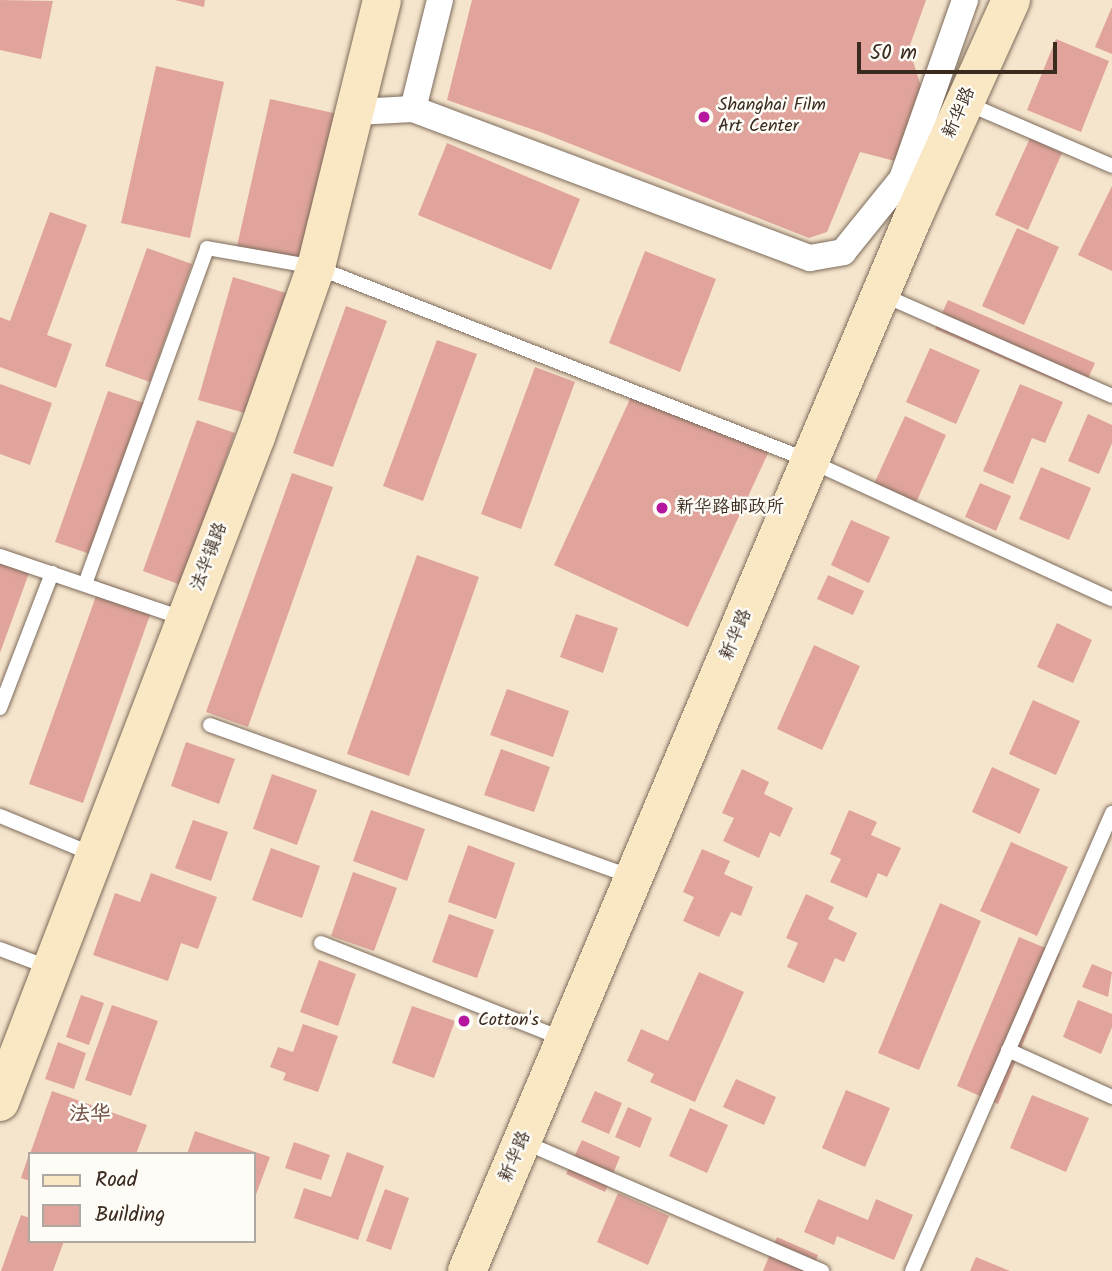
<!DOCTYPE html>
<html>
<head>
<meta charset="utf-8">
<style>
	body { margin:0 }
	#map { position:relative; width:1112px; height:1271px; overflow:hidden; background:#f6e5cd; font-family:Kalam,"LXGW WenKai TC",sans-serif }
	div>[style] { position:absolute }
	[style*='--x'] { left:calc(var(--x)*1px); top:calc(var(--y)*1px); width:calc(var(--w)*1px); rotate:calc(var(--a)*1deg) }
	.building>* { inset:0; background:#e0a49c }
	.roads { filter:drop-shadow(0 0 2px #7c6b5b) drop-shadow(0 0 2px #7c6b5b) }
	.lane>* { height:14px; margin:-7px; padding:0 7px; transform-origin:7px; border-radius:7px; background:#fff }
	.street>* { height:26px; margin:-13px; padding:0 13px; transform-origin:13px; border-radius:13px; background:#fff }
	.secondary>* { height:38px; margin:-19px; padding:0 19px; transform-origin:19px; border-radius:19px; background:#fae7c3 }
	.dots>* { width:19px; height:19px; translate:-50% -50%; box-sizing:border-box; border:4px solid #fdfcf7; border-radius:50% }
	span { translate:-50% -50%; white-space:nowrap; text-align:center; line-height:1.15; -webkit-text-stroke:5px #fdfcf7; paint-order:stroke }
	.poi-label { font-size:18px; color:#3b2a1e }
	.left { translate:0 -50%; text-align:left }
	.street-label { font-size:18px; color:#3b2a1e }
	.quarter-label { font-size:21px; color:#75554a; font-weight:700 }
	.legend { position:absolute; left:28px; top:1152px; width:228px; height:91px; box-sizing:border-box; background:#fdfcf7; border:2px solid #afa8a0; margin:0; padding:9px 12px; list-style:none; font-size:21px; color:#3b2a1e }
	.legend li { display:flex; align-items:center; gap:14px; height:35px }
	.legend b { width:35px; border:2px solid #afa8a0 }
	.scale { position:absolute; left:857px; top:42px; width:200px; height:32px; box-sizing:border-box; border:4px solid #3b2a1e; border-top:0; padding-left:9px; font-size:21px; line-height:24px; white-space:nowrap; color:#3b2a1e; -webkit-text-stroke:5px #fdfcf7; paint-order:stroke }
</style>
</head>
<body>
<div id="map">
	<div class="building">
		<i style="clip-path:polygon(0 0,53px 1px,41px 59px,0 50px)"></i>
		<i style="clip-path:polygon(175px 0,205px 0,204px 7px)"></i>
		<i style="clip-path:polygon(472px 0,926px 0,909px 48px,922px 90px,899px 162px,860px 152px,827px 232px,809px 238px,543px 133px,447px 100px)"></i>
		<i style="clip-path:polygon(1112px 7px,1112px 54px,1095px 47px)"></i>
		<i style="clip-path:polygon(1056px 39px,1109px 61px,1081px 132px,1027px 110px)"></i>
		<i style="clip-path:polygon(156px 66px,224px 82px,190px 238px,121px 223px)"></i>
		<i style="clip-path:polygon(270px 99px,338px 114px,303px 271px,235px 255px)"></i>
		<i style="clip-path:polygon(1030px 138px,1062px 153px,1028px 230px,995px 215px)"></i>
		<i style="clip-path:polygon(447px 143px,580px 199px,551px 270px,418px 215px)"></i>
		<i style="clip-path:polygon(1112px 186px,1112px 271px,1078px 255px)"></i>
		<i style="clip-path:polygon(50px 212px,87px 225px,47px 335px,72px 344px,56px 388px,0 367px,0 317px,10px 321px)"></i>
		<i style="clip-path:polygon(1017px 228px,1059px 247px,1024px 325px,982px 306px)"></i>
		<i style="clip-path:polygon(147px 248px,192px 264px,150px 382px,105px 366px)"></i>
		<i style="clip-path:polygon(645px 251px,716px 279px,680px 372px,609px 343px)"></i>
		<i style="clip-path:polygon(233px 277px,286px 293px,252px 415px,198px 400px)"></i>
		<i style="clip-path:polygon(948px 300px,1095px 363px,1082px 392px,935px 329px)"></i>
		<i style="clip-path:polygon(346px 306px,387px 321px,333px 467px,293px 453px)"></i>
		<i style="clip-path:polygon(437px 340px,477px 354px,423px 501px,383px 486px)"></i>
		<i style="clip-path:polygon(930px 348px,980px 370px,956px 424px,906px 402px)"></i>
		<i style="clip-path:polygon(535px 367px,575px 382px,521px 529px,481px 514px)"></i>
		<i style="clip-path:polygon(0 384px,52px 403px,30px 465px,0 454px)"></i>
		<i style="clip-path:polygon(1020px 384px,1063px 402px,1045px 443px,1032px 438px,1013px 484px,983px 471px)"></i>
		<i style="clip-path:polygon(635px 388px,769px 451px,688px 627px,554px 565px)"></i>
		<i style="clip-path:polygon(108px 391px,147px 404px,93px 555px,55px 542px)"></i>
		<i style="clip-path:polygon(1088px 414px,1112px 425px,1112px 443px,1099px 474px,1068px 461px)"></i>
		<i style="clip-path:polygon(905px 416px,946px 435px,915px 505px,873px 486px)"></i>
		<i style="clip-path:polygon(197px 420px,235px 433px,181px 585px,143px 571px)"></i>
		<i style="clip-path:polygon(1041px 467px,1091px 488px,1069px 540px,1019px 519px)"></i>
		<i style="clip-path:polygon(292px 473px,333px 487px,248px 727px,206px 712px)"></i>
		<i style="clip-path:polygon(980px 483px,1011px 496px,996px 531px,965px 517px)"></i>
		<i style="clip-path:polygon(851px 520px,890px 537px,869px 583px,831px 565px)"></i>
		<i style="clip-path:polygon(0 550px,33px 562px,0 653px)"></i>
		<i style="clip-path:polygon(417px 555px,479px 577px,409px 776px,347px 754px)"></i>
		<i style="clip-path:polygon(828px 575px,864px 591px,853px 615px,817px 599px)"></i>
		<i style="clip-path:polygon(101px 582px,155px 601px,83px 803px,29px 784px)"></i>
		<i style="clip-path:polygon(576px 614px,618px 628px,603px 673px,560px 657px)"></i>
		<i style="clip-path:polygon(1057px 623px,1092px 640px,1073px 683px,1037px 667px)"></i>
		<i style="clip-path:polygon(814px 645px,860px 666px,822px 750px,777px 729px)"></i>
		<i style="clip-path:polygon(507px 689px,569px 711px,553px 757px,490px 735px)"></i>
		<i style="clip-path:polygon(1033px 700px,1080px 721px,1056px 775px,1009px 754px)"></i>
		<i style="clip-path:polygon(186px 742px,235px 759px,219px 804px,171px 786px)"></i>
		<i style="clip-path:polygon(501px 749px,550px 767px,534px 812px,484px 795px)"></i>
		<i style="clip-path:polygon(992px 767px,1040px 789px,1020px 834px,972px 812px)"></i>
		<i style="clip-path:polygon(742px 769px,769px 782px,764px 794px,793px 808px,780px 837px,770px 832px,759px 858px,723px 841px,734px 818px,722px 813px)"></i>
		<i style="clip-path:polygon(272px 774px,317px 790px,297px 845px,253px 829px)"></i>
		<i style="clip-path:polygon(371px 810px,425px 829px,407px 881px,353px 861px)"></i>
		<i style="clip-path:polygon(849px 810px,877px 822px,871px 835px,901px 848px,887px 877px,878px 873px,867px 898px,830px 882px,841px 859px,830px 854px)"></i>
		<i style="clip-path:polygon(193px 820px,228px 832px,211px 881px,175px 868px)"></i>
		<i style="clip-path:polygon(1011px 842px,1068px 867px,1037px 936px,980px 911px)"></i>
		<i style="clip-path:polygon(468px 845px,515px 863px,496px 919px,448px 902px)"></i>
		<i style="clip-path:polygon(271px 848px,320px 866px,302px 918px,252px 900px)"></i>
		<i style="clip-path:polygon(702px 849px,730px 861px,724px 874px,753px 887px,741px 916px,731px 912px,719px 937px,683px 921px,694px 897px,683px 892px)"></i>
		<i style="clip-path:polygon(353px 872px,397px 888px,374px 951px,331px 936px)"></i>
		<i style="clip-path:polygon(151px 873px,217px 897px,198px 949px,181px 943px,168px 981px,93px 955px,115px 893px,140px 902px)"></i>
		<i style="clip-path:polygon(806px 894px,834px 907px,828px 919px,857px 933px,844px 962px,835px 958px,824px 983px,787px 967px,798px 943px,786px 938px)"></i>
		<i style="clip-path:polygon(940px 903px,981px 921px,919px 1070px,878px 1053px)"></i>
		<i style="clip-path:polygon(449px 914px,494px 930px,477px 978px,432px 962px)"></i>
		<i style="clip-path:polygon(1019px 937px,1060px 954px,998px 1104px,957px 1086px)"></i>
		<i style="clip-path:polygon(319px 960px,356px 974px,338px 1026px,300px 1012px)"></i>
		<i style="clip-path:polygon(1092px 964px,1112px 972px,1108px 997px,1082px 987px)"></i>
		<i style="clip-path:polygon(699px 972px,744px 992px,695px 1102px,650px 1082px,654px 1074px,627px 1061px,641px 1029px,668px 1041px)"></i>
		<i style="clip-path:polygon(81px 995px,104px 1003px,89px 1045px,66px 1037px)"></i>
		<i style="clip-path:polygon(1078px 1000px,1112px 1014px,1112px 1027px,1101px 1054px,1063px 1037px)"></i>
		<i style="clip-path:polygon(112px 1005px,158px 1021px,131px 1096px,85px 1080px)"></i>
		<i style="clip-path:polygon(412px 1006px,455px 1021px,434px 1078px,392px 1063px)"></i>
		<i style="clip-path:polygon(303px 1024px,338px 1036px,318px 1092px,283px 1080px,286px 1073px,270px 1067px,278px 1047px,293px 1052px)"></i>
		<i style="clip-path:polygon(58px 1042px,86px 1053px,74px 1089px,45px 1079px)"></i>
		<i style="clip-path:polygon(736px 1079px,776px 1097px,764px 1125px,723px 1107px)"></i>
		<i style="clip-path:polygon(846px 1090px,890px 1108px,865px 1167px,822px 1148px)"></i>
		<i style="clip-path:polygon(52px 1091px,147px 1125px,136px 1154px,30px 1154px)"></i>
		<i style="clip-path:polygon(595px 1091px,622px 1103px,609px 1134px,581px 1122px)"></i>
		<i style="clip-path:polygon(1032px 1095px,1089px 1118px,1066px 1172px,1010px 1148px)"></i>
		<i style="clip-path:polygon(628px 1107px,652px 1118px,640px 1148px,615px 1137px)"></i>
		<i style="clip-path:polygon(690px 1108px,728px 1125px,707px 1173px,669px 1156px)"></i>
		<i style="clip-path:polygon(195px 1131px,270px 1157px,254px 1200px,254px 1154px,187px 1154px)"></i>
		<i style="clip-path:polygon(582px 1140px,620px 1157px,605px 1192px,566px 1174px)"></i>
		<i style="clip-path:polygon(294px 1142px,330px 1155px,321px 1180px,285px 1168px)"></i>
		<i style="clip-path:polygon(347px 1152px,384px 1166px,358px 1240px,294px 1218px,304px 1188px,331px 1197px)"></i>
		<i style="clip-path:polygon(29px 1154px,30px 1154px,30px 1181px,21px 1178px)"></i>
		<i style="clip-path:polygon(385px 1189px,409px 1198px,391px 1250px,366px 1241px)"></i>
		<i style="clip-path:polygon(618px 1193px,669px 1216px,648px 1265px,597px 1242px)"></i>
		<i style="clip-path:polygon(818px 1199px,868px 1220px,876px 1199px,913px 1215px,894px 1260px,837px 1236px,834px 1245px,804px 1232px)"></i>
		<i style="clip-path:polygon(21px 1215px,30px 1218px,30px 1241px,64px 1241px,53px 1271px,1px 1271px)"></i>
		<i style="clip-path:polygon(777px 1237px,818px 1255px,812px 1271px,763px 1271px)"></i>
		<i style="clip-path:polygon(976px 1257px,1010px 1271px,970px 1271px)"></i>
	</div>
	<div class="roads">
		<div class="lane">
			<i style="--x:966;--y:103;--w:159;--a:23.3"></i>
			<i style="--x:883;--y:295;--w:250;--a:23.8"></i>
			<i style="--x:0;--y:556;--w:195;--a:18.8"></i>
			<i style="--x:85;--y:584;--w:357;--a:-70"></i>
			<i style="--x:207;--y:248;--w:111;--a:9.9"></i>
			<i style="--x:316;--y:267;--w:531;--a:21.44"></i>
			<i style="--x:810;--y:461;--w:332;--a:24.6"></i>
			<i style="--x:0;--y:708;--w:145;--a:-68.9"></i>
			<i style="--x:210;--y:725;--w:449;--a:19.8"></i>
			<i style="--x:0;--y:816;--w:100;--a:22.4"></i>
			<i style="--x:321;--y:943;--w:261;--a:21.6"></i>
			<i style="--x:0;--y:949;--w:53;--a:20.8"></i>
			<i style="--x:1008;--y:1050;--w:114;--a:24.3"></i>
			<i style="--x:524;--y:1142;--w:325;--a:23.4"></i>
			<i style="--x:912;--y:1271;--w:500;--a:-66.4"></i>
		</div>
		<div class="street">
			<i style="--x:413;--y:109;--w:112;--a:-76.1"></i>
			<i style="--x:356;--y:112;--w:57;--a:-3"></i>
			<i style="--x:413;--y:109;--w:424;--a:20.6"></i>
			<i style="--x:810;--y:258;--w:34;--a:-10"></i>
			<i style="--x:843;--y:252;--w:94;--a:-51.1"></i>
			<i style="--x:902;--y:179;--w:27;--a:6"></i>
			<i style="--x:902;--y:179;--w:190;--a:-70.6"></i>
		</div>
		<div class="secondary">
			<i style="--x:0;--y:1102;--w:713;--a:-68.95"></i>
			<i style="--x:256;--y:437;--w:180;--a:-70.6"></i>
			<i style="--x:316;--y:267;--w:275;--a:-76.1"></i>
			<i style="--x:467;--y:1271;--w:1147;--a:-67.06"></i>
			<i style="--x:914;--y:215;--w:236;--a:-65.7"></i>
		</div>
	</div>
	<div class="dots">
		<i style="left:704px;top:117px;background:#b5179e"></i>
		<i style="left:662px;top:508px;background:#b5179e"></i>
		<i style="left:464px;top:1021px;background:#b5179e"></i>
	</div>
	<div class="poi-label">
		<span class="left" style="left:718px;top:117px">Shanghai Film<br>Art Center</span>
		<span class="left" style="left:676px;top:508px">新华路邮政所</span>
		<span class="left" style="left:478px;top:1021px">Cotton's</span>
	</div>
	<div class="street-label">
		<span style="left:960px;top:113px;rotate:-66deg">新华路</span>
		<span style="left:210px;top:557px;rotate:-69deg">法华镇路</span>
		<span style="left:737px;top:635px;rotate:-67deg">新华路</span>
		<span style="left:516px;top:1157px;rotate:-67deg">新华路</span>
	</div>
	<div class="quarter-label">
		<span style="left:90px;top:1115px">法华</span>
	</div>
	<ul class="legend">
	<li><b style="height:9px;background:#fae7c3"></b>Road</li>
	<li><b style="height:19px;background:#e0a49c"></b>Building</li>
	</ul>
	<div class="scale">50 m</div>
</div>
</body>
</html>
